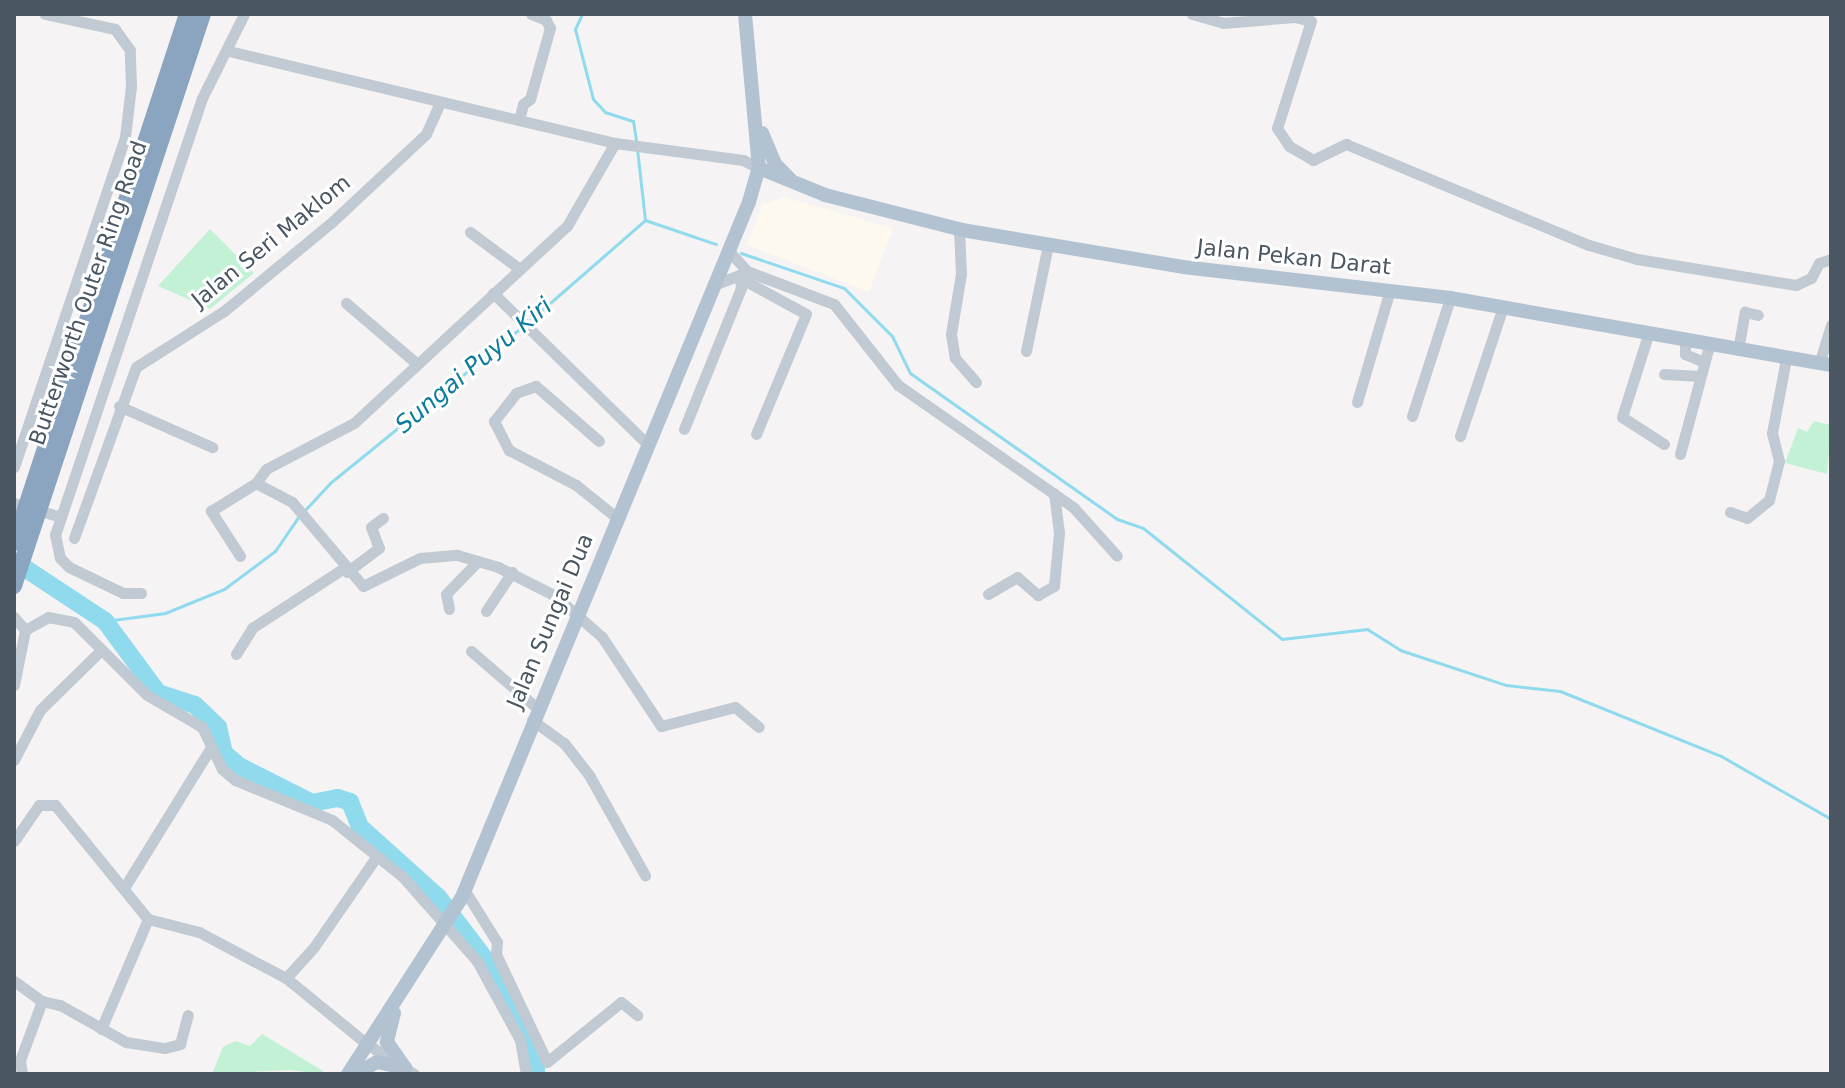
<!DOCTYPE html>
<html>
<head>
<meta charset="utf-8">
<style>
	body { margin:0 }
	#map { position:relative; width:1845px; height:1088px; overflow:hidden; background:#f5f3f3; font-family:"DejaVu Sans",sans-serif }
	div>[style] { position:absolute }
	[style*='--x'] { left:calc(var(--x)*1px); top:calc(var(--y)*1px); width:calc(var(--w)*1px); rotate:calc(var(--a)*1deg) }
	.commercial>* { inset:0; background:#fdf9ef }
	.green>* { inset:0; background:#c3f1d5 }
	.stream>* { height:3px; margin:-1.5px; padding:0 1.5px; transform-origin:1.5px; border-radius:1.5px; background:#90daee }
	.river>* { height:18px; margin:-9px; padding:0 9px; transform-origin:9px; border-radius:9px; background:#90daee }
	.minor>* { height:11px; margin:-5.5px; padding:0 5.5px; transform-origin:5.5px; border-radius:5.5px; background:#c1cad2 }
	.major>* { height:14px; margin:-7px; padding:0 7px; transform-origin:7px; border-radius:7px; background:#b3c2d1 }
	.highway>* { height:16px; margin:-8px; padding:0 8px; transform-origin:8px; border-radius:8px; background:#8ba5c1 }
	span { translate:-50% -50%; white-space:nowrap; text-align:center; line-height:1.15; -webkit-text-stroke:6px #fff; paint-order:stroke }
	.street-label { font-size:22px; color:#4a5661 }
	.water-label { font-size:24px; color:#0c7c9b; font-style:italic }
	.frame { position:absolute; inset:0; border:16px solid #4a5661; pointer-events:none }
</style>
</head>
<body>
<div id="map">
	<div class="commercial">
		<i style="clip-path:polygon(784px 197px,893px 228px,869px 292px,747px 245px,763px 204px)"></i>
	</div>
	<div class="green">
		<i style="clip-path:polygon(210px 229px,254px 273px,210px 309px,158px 286px)"></i>
		<i style="clip-path:polygon(1814px 421px,1831px 425px,1827px 474px,1785px 463px,1798px 428px,1807px 432px)"></i>
		<i style="clip-path:polygon(262px 1034px,323px 1071px,321px 1074px,290px 1070px,212px 1074px,223px 1047px,236px 1041px,250px 1046px)"></i>
	</div>
	<div class="stream">
		<i style="--x:582;--y:14;--w:17;--a:115"></i>
		<i style="--x:575;--y:29;--w:72;--a:75.6"></i>
		<i style="--x:593;--y:99;--w:18;--a:47"></i>
		<i style="--x:605;--y:112;--w:29;--a:18"></i>
		<i style="--x:633;--y:121;--w:20;--a:81"></i>
		<i style="--x:645;--y:220;--w:75;--a:18.7"></i>
		<i style="--x:741;--y:253;--w:109;--a:18.8"></i>
		<i style="--x:844;--y:288;--w:68;--a:45"></i>
		<i style="--x:892;--y:336;--w:41;--a:64.1"></i>
		<i style="--x:910;--y:373;--w:253;--a:35.2"></i>
		<i style="--x:1117;--y:519;--w:28;--a:19"></i>
		<i style="--x:1143;--y:528;--w:178;--a:38.6"></i>
		<i style="--x:1282;--y:639;--w:86;--a:-6.7"></i>
		<i style="--x:1367;--y:629;--w:39;--a:32"></i>
		<i style="--x:1400;--y:650;--w:112;--a:18.3"></i>
		<i style="--x:1506;--y:685;--w:54;--a:6.3"></i>
		<i style="--x:1560;--y:691;--w:174;--a:22"></i>
		<i style="--x:1721;--y:756;--w:127;--a:29.8"></i>
		<i style="--x:527;--y:323;--w:157;--a:-41.1"></i>
		<i style="--x:645;--y:220;--w:71;--a:-96.4"></i>
		<i style="--x:304;--y:511;--w:38;--a:-47"></i>
		<i style="--x:330;--y:483;--w:246;--a:-39.1"></i>
		<i style="--x:105;--y:621;--w:61;--a:-7.6"></i>
		<i style="--x:165;--y:613;--w:64;--a:-22.1"></i>
		<i style="--x:224;--y:589;--w:64;--a:-36.7"></i>
		<i style="--x:275;--y:551;--w:42;--a:-55.6"></i>
	</div>
	<div class="river">
		<i style="--x:14;--y:561;--w:109;--a:33.4"></i>
		<i style="--x:105;--y:621;--w:89;--a:53.6"></i>
		<i style="--x:158;--y:693;--w:39;--a:18"></i>
		<i style="--x:195;--y:705;--w:32;--a:44"></i>
		<i style="--x:218;--y:727;--w:27;--a:77"></i>
		<i style="--x:224;--y:753;--w:20;--a:41"></i>
		<i style="--x:239;--y:766;--w:82;--a:26.9"></i>
		<i style="--x:312;--y:803;--w:26;--a:-11"></i>
		<i style="--x:338;--y:798;--w:13;--a:18"></i>
		<i style="--x:350;--y:802;--w:27;--a:68"></i>
		<i style="--x:360;--y:827;--w:105;--a:41.9"></i>
		<i style="--x:438;--y:897;--w:99;--a:52.8"></i>
		<i style="--x:498;--y:976;--w:83;--a:62.8"></i>
		<i style="--x:536;--y:1050;--w:24;--a:90"></i>
	</div>
	<div class="minor">
		<i style="--x:1192;--y:14;--w:32;--a:16"></i>
		<i style="--x:1223;--y:23;--w:72;--a:-4.8"></i>
		<i style="--x:1295;--y:17;--w:16;--a:14"></i>
		<i style="--x:1311;--y:21;--w:112;--a:107.6"></i>
		<i style="--x:1277;--y:128;--w:22;--a:56"></i>
		<i style="--x:1289;--y:146;--w:28;--a:30"></i>
		<i style="--x:1313;--y:160;--w:37;--a:-26"></i>
		<i style="--x:1346;--y:144;--w:263;--a:22.6"></i>
		<i style="--x:1589;--y:245;--w:50;--a:16.3"></i>
		<i style="--x:1637;--y:259;--w:161;--a:9.3"></i>
		<i style="--x:1796;--y:285;--w:17;--a:-25"></i>
		<i style="--x:1811;--y:278;--w:17;--a:-62"></i>
		<i style="--x:1819;--y:263;--w:13;--a:-18"></i>
		<i style="--x:229;--y:51;--w:397;--a:13.4"></i>
		<i style="--x:615;--y:143;--w:129;--a:7.6"></i>
		<i style="--x:743;--y:160;--w:18;--a:27"></i>
		<i style="--x:519;--y:120;--w:16;--a:-76"></i>
		<i style="--x:523;--y:104;--w:9;--a:-36"></i>
		<i style="--x:530;--y:99;--w:74;--a:-74.3"></i>
		<i style="--x:550;--y:28;--w:9;--a:-117"></i>
		<i style="--x:546;--y:20;--w:16;--a:-158"></i>
		<i style="--x:959;--y:229;--w:45;--a:87.5"></i>
		<i style="--x:961;--y:274;--w:61;--a:99.5"></i>
		<i style="--x:951;--y:334;--w:24;--a:81"></i>
		<i style="--x:955;--y:358;--w:32;--a:49"></i>
		<i style="--x:470;--y:232;--w:59;--a:36.7"></i>
		<i style="--x:729;--y:251;--w:27;--a:48"></i>
		<i style="--x:747;--y:271;--w:93;--a:20.8"></i>
		<i style="--x:834;--y:304;--w:103;--a:51.7"></i>
		<i style="--x:898;--y:385;--w:215;--a:34.9"></i>
		<i style="--x:1074;--y:508;--w:64;--a:48.1"></i>
		<i style="--x:716;--y:284;--w:30;--a:-21"></i>
		<i style="--x:493;--y:293;--w:217;--a:44.4"></i>
		<i style="--x:346;--y:303;--w:92;--a:40.6"></i>
		<i style="--x:1648;--y:335;--w:86;--a:107.6"></i>
		<i style="--x:1622;--y:417;--w:50;--a:32.7"></i>
		<i style="--x:1685;--y:341;--w:13;--a:90"></i>
		<i style="--x:1685;--y:354;--w:21;--a:23"></i>
		<i style="--x:1738;--y:350;--w:39;--a:-80"></i>
		<i style="--x:1745;--y:312;--w:13;--a:13"></i>
		<i style="--x:1026;--y:351;--w:108;--a:-78.3"></i>
		<i style="--x:1819;--y:364;--w:41;--a:-72.9"></i>
		<i style="--x:1664;--y:374;--w:36;--a:3"></i>
		<i style="--x:1357;--y:402;--w:117;--a:-73.6"></i>
		<i style="--x:119;--y:406;--w:102;--a:23.8"></i>
		<i style="--x:1412;--y:416;--w:124;--a:-72.1"></i>
		<i style="--x:684;--y:429;--w:152;--a:-68"></i>
		<i style="--x:741;--y:288;--w:10;--a:-96"></i>
		<i style="--x:740;--y:278;--w:75;--a:28.6"></i>
		<i style="--x:806;--y:314;--w:130;--a:112.6"></i>
		<i style="--x:1460;--y:436;--w:136;--a:-71.6"></i>
		<i style="--x:599;--y:441;--w:84;--a:-138.9"></i>
		<i style="--x:536;--y:386;--w:21;--a:161"></i>
		<i style="--x:516;--y:393;--w:36;--a:128"></i>
		<i style="--x:494;--y:421;--w:33;--a:63"></i>
		<i style="--x:509;--y:450;--w:76;--a:27.6"></i>
		<i style="--x:576;--y:485;--w:53;--a:38.8"></i>
		<i style="--x:1680;--y:454;--w:112;--a:-75"></i>
		<i style="--x:14;--y:467;--w:348;--a:-71.4"></i>
		<i style="--x:125;--y:137;--w:51;--a:-83.3"></i>
		<i style="--x:131;--y:86;--w:36;--a:-92"></i>
		<i style="--x:130;--y:50;--w:26;--a:-126"></i>
		<i style="--x:115;--y:29;--w:72;--a:-167.9"></i>
		<i style="--x:256;--y:483;--w:41;--a:27.8"></i>
		<i style="--x:292;--y:502;--w:110;--a:49.8"></i>
		<i style="--x:363;--y:586;--w:64;--a:-26.2"></i>
		<i style="--x:420;--y:558;--w:37;--a:-5"></i>
		<i style="--x:457;--y:555;--w:43;--a:16.3"></i>
		<i style="--x:498;--y:567;--w:63;--a:26.6"></i>
		<i style="--x:554;--y:595;--w:64;--a:41.2"></i>
		<i style="--x:602;--y:637;--w:107;--a:56.5"></i>
		<i style="--x:661;--y:726;--w:76;--a:-14.4"></i>
		<i style="--x:735;--y:707;--w:31;--a:40"></i>
		<i style="--x:14;--y:503;--w:49;--a:16.6"></i>
		<i style="--x:1730;--y:512;--w:18;--a:19"></i>
		<i style="--x:1747;--y:518;--w:28;--a:-39"></i>
		<i style="--x:1769;--y:500;--w:40;--a:-75.6"></i>
		<i style="--x:1779;--y:461;--w:29;--a:-104"></i>
		<i style="--x:1772;--y:433;--w:75;--a:-79.3"></i>
		<i style="--x:74;--y:538;--w:182;--a:-70.1"></i>
		<i style="--x:136;--y:367;--w:104;--a:-32.5"></i>
		<i style="--x:224;--y:311;--w:141;--a:-39.5"></i>
		<i style="--x:333;--y:221;--w:127;--a:-43.1"></i>
		<i style="--x:426;--y:134;--w:35;--a:-66"></i>
		<i style="--x:240;--y:556;--w:54;--a:-122.8"></i>
		<i style="--x:211;--y:511;--w:53;--a:-31.9"></i>
		<i style="--x:256;--y:483;--w:17;--a:-54"></i>
		<i style="--x:266;--y:469;--w:99;--a:-27.6"></i>
		<i style="--x:354;--y:423;--w:290;--a:-42.8"></i>
		<i style="--x:567;--y:226;--w:96;--a:-60"></i>
		<i style="--x:347;--y:572;--w:40;--a:-37"></i>
		<i style="--x:379;--y:548;--w:22;--a:-111"></i>
		<i style="--x:371;--y:527;--w:15;--a:-37"></i>
		<i style="--x:141;--y:593;--w:18;--a:180"></i>
		<i style="--x:123;--y:593;--w:60;--a:-154.3"></i>
		<i style="--x:69;--y:567;--w:13;--a:-135"></i>
		<i style="--x:60;--y:558;--w:24;--a:-102"></i>
		<i style="--x:55;--y:535;--w:461;--a:-71.4"></i>
		<i style="--x:202;--y:98;--w:94;--a:-63.4"></i>
		<i style="--x:988;--y:594;--w:34;--a:-30"></i>
		<i style="--x:1017;--y:577;--w:28;--a:41"></i>
		<i style="--x:1038;--y:595;--w:18;--a:-29"></i>
		<i style="--x:1054;--y:586;--w:53;--a:-84.6"></i>
		<i style="--x:1059;--y:533;--w:40;--a:-97.1"></i>
		<i style="--x:449;--y:609;--w:15;--a:-101"></i>
		<i style="--x:446;--y:594;--w:46;--a:-45.9"></i>
		<i style="--x:486;--y:611;--w:47;--a:-56.3"></i>
		<i style="--x:14;--y:617;--w:17;--a:50"></i>
		<i style="--x:25;--y:630;--w:56;--a:101.3"></i>
		<i style="--x:25;--y:630;--w:26;--a:-29"></i>
		<i style="--x:48;--y:617;--w:26;--a:11"></i>
		<i style="--x:74;--y:622;--w:103;--a:45"></i>
		<i style="--x:147;--y:695;--w:64;--a:30.2"></i>
		<i style="--x:202;--y:727;--w:47;--a:64.5"></i>
		<i style="--x:222;--y:769;--w:17;--a:40"></i>
		<i style="--x:235;--y:780;--w:105;--a:22.4"></i>
		<i style="--x:332;--y:820;--w:91;--a:38.8"></i>
		<i style="--x:403;--y:877;--w:112;--a:48.6"></i>
		<i style="--x:477;--y:961;--w:90;--a:61.4"></i>
		<i style="--x:520;--y:1040;--w:35;--a:80"></i>
		<i style="--x:471;--y:651;--w:87;--a:40.8"></i>
		<i style="--x:236;--y:654;--w:31;--a:-58"></i>
		<i style="--x:252;--y:628;--w:110;--a:-33.1"></i>
		<i style="--x:532;--y:720;--w:39;--a:36"></i>
		<i style="--x:564;--y:743;--w:41;--a:52"></i>
		<i style="--x:589;--y:775;--w:115;--a:60.8"></i>
		<i style="--x:14;--y:760;--w:56;--a:-62.5"></i>
		<i style="--x:40;--y:710;--w:83;--a:-44.5"></i>
		<i style="--x:14;--y:841;--w:44;--a:-55.2"></i>
		<i style="--x:39;--y:805;--w:16;--a:0"></i>
		<i style="--x:55;--y:805;--w:147;--a:50.8"></i>
		<i style="--x:148;--y:919;--w:53;--a:14.3"></i>
		<i style="--x:199;--y:932;--w:98;--a:27.9"></i>
		<i style="--x:286;--y:978;--w:104;--a:39.2"></i>
		<i style="--x:367;--y:1044;--w:56;--a:32.6"></i>
		<i style="--x:124;--y:888;--w:166;--a:-58.3"></i>
		<i style="--x:465;--y:891;--w:60;--a:57.9"></i>
		<i style="--x:497;--y:942;--w:12;--a:95"></i>
		<i style="--x:496;--y:954;--w:119;--a:64.7"></i>
		<i style="--x:547;--y:1062;--w:95;--a:-39"></i>
		<i style="--x:621;--y:1002;--w:21;--a:39"></i>
		<i style="--x:286;--y:978;--w:42;--a:-47.9"></i>
		<i style="--x:314;--y:947;--w:109;--a:-55.4"></i>
		<i style="--x:14;--y:981;--w:34;--a:36"></i>
		<i style="--x:42;--y:1001;--w:63;--a:110.4"></i>
		<i style="--x:20;--y:1060;--w:14;--a:82"></i>
		<i style="--x:42;--y:1001;--w:18;--a:13"></i>
		<i style="--x:60;--y:1005;--w:76;--a:29.3"></i>
		<i style="--x:126;--y:1042;--w:39;--a:9"></i>
		<i style="--x:165;--y:1048;--w:16;--a:-15"></i>
		<i style="--x:180;--y:1044;--w:30;--a:-75"></i>
		<i style="--x:101;--y:1029;--w:120;--a:-66.9"></i>
	</div>
	<div class="major">
		<i style="--x:762;--y:133;--w:34;--a:67"></i>
		<i style="--x:775;--y:164;--w:21;--a:45"></i>
		<i style="--x:759;--y:168;--w:71;--a:22.2"></i>
		<i style="--x:825;--y:195;--w:141;--a:14.3"></i>
		<i style="--x:962;--y:230;--w:224;--a:9.5"></i>
		<i style="--x:1183;--y:267;--w:269;--a:6.6"></i>
		<i style="--x:1450;--y:298;--w:387;--a:10"></i>
		<i style="--x:394;--y:1013;--w:30;--a:104"></i>
		<i style="--x:387;--y:1042;--w:32;--a:55"></i>
		<i style="--x:348;--y:1074;--w:211;--a:-57.2"></i>
		<i style="--x:462;--y:897;--w:752;--a:-67.56"></i>
		<i style="--x:749;--y:202;--w:35;--a:-74"></i>
		<i style="--x:759;--y:168;--w:155;--a:-95.2"></i>
		<i style="--x:356;--y:1074;--w:24;--a:-30"></i>
		<i style="--x:377;--y:1062;--w:29;--a:12"></i>
	</div>
	<div class="highway">
		<i style="--x:14;--y:543;--w:557;--a:-71.89"></i>
		<i style="--x:14;--y:586;--w:602;--a:-71.72"></i>
	</div>
	<div class="street-label">
		<span style="left:271px;top:241px;rotate:-39deg">Jalan Seri Maklom</span>
		<span style="left:1294px;top:257px;rotate:6deg">Jalan Pekan Darat</span>
		<span style="left:88px;top:293px;rotate:-71deg">Butterworth Outer Ring Road</span>
		<span style="left:550px;top:621px;rotate:-67deg">Jalan Sungai Dua</span>
	</div>
	<div class="water-label">
		<span style="left:474px;top:366px;rotate:-40deg">Sungai Puyu Kiri</span>
	</div>
	<div class="frame"></div>
</div>
</body>
</html>
